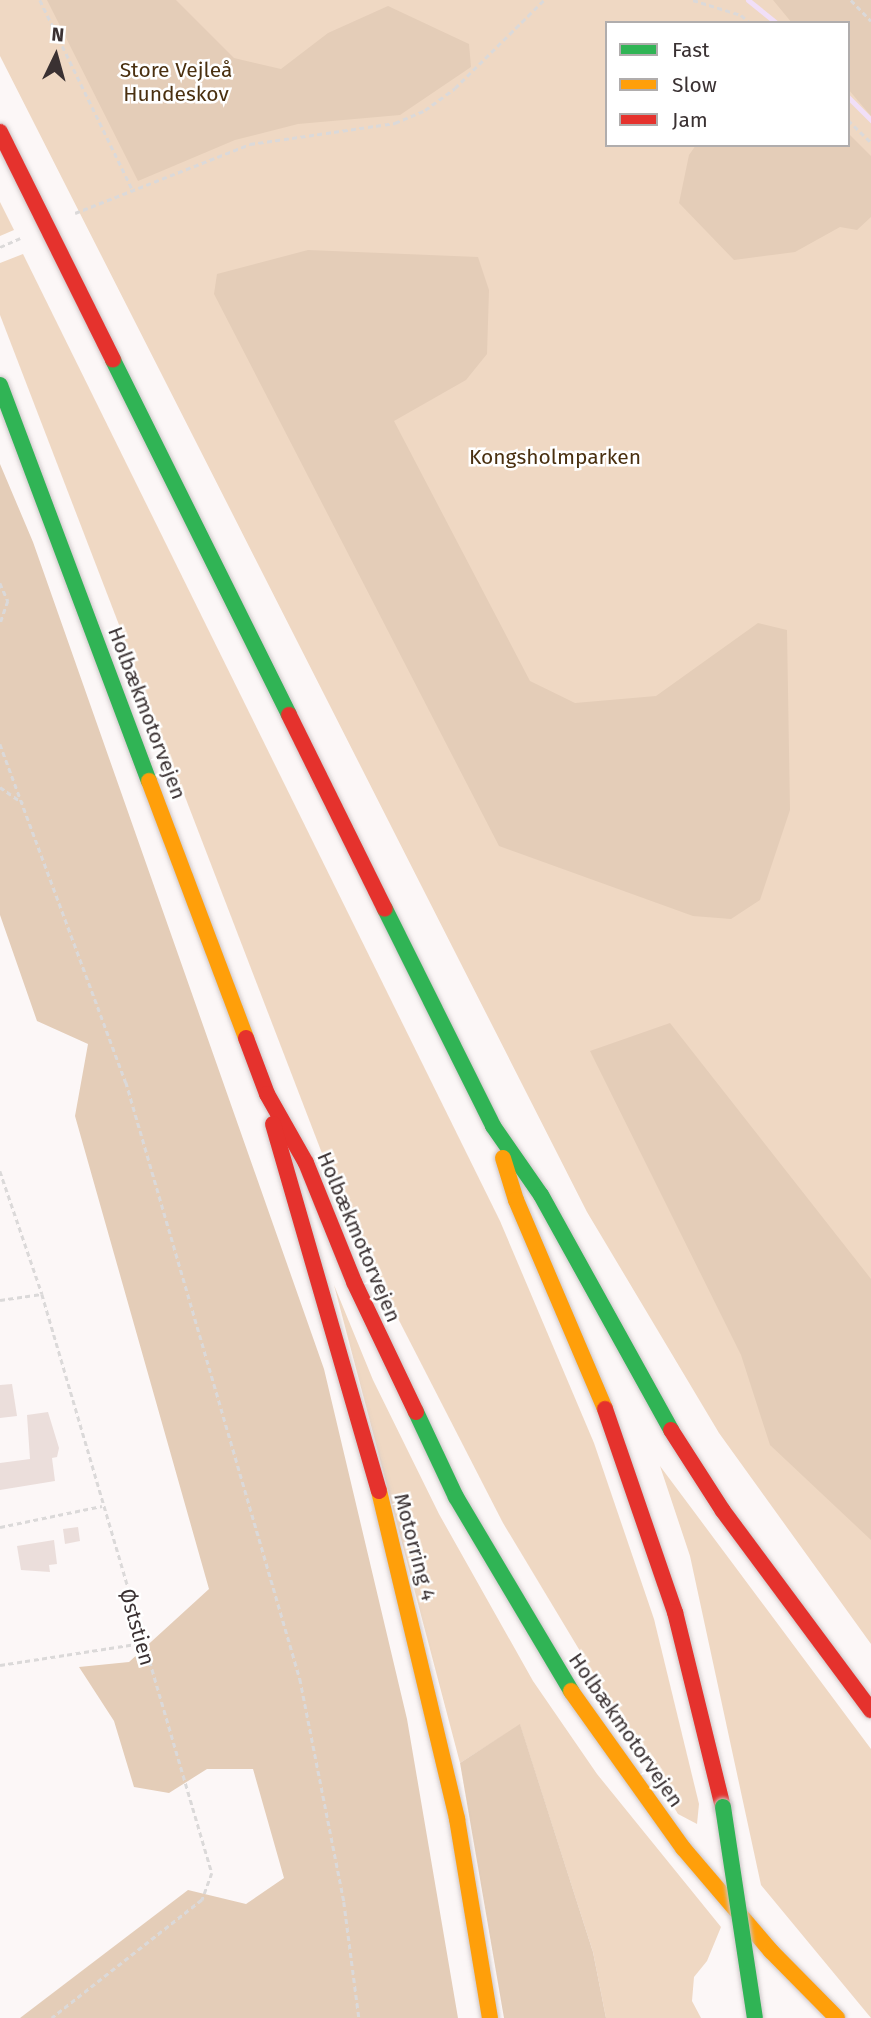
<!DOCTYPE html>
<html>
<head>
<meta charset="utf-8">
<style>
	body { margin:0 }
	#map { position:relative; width:871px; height:2018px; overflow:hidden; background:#fcf7f7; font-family:"Fira Sans",sans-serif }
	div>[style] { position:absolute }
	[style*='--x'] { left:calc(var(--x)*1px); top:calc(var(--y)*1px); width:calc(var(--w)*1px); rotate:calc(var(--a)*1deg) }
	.green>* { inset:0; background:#efd8c3 }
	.forest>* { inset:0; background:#e4cdb8 }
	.stream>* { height:5px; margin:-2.5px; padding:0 2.5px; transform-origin:2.5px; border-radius:2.5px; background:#f1dff8 }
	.building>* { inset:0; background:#ebdedb }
	.path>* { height:2.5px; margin-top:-1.25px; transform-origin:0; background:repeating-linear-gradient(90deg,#dbd9d9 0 5px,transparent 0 8.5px) }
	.roads { filter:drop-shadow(0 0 2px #cdc6c7) drop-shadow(0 0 2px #cdc6c7) }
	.fast>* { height:16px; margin:-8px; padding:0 8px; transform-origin:8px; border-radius:8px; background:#30b455 }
	.slow>* { height:16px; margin:-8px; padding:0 8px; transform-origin:8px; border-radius:8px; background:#ff9f0a }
	.jam>* { height:16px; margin:-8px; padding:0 8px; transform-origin:8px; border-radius:8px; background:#e5322d }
	.bridges { filter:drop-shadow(0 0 2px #cdc6c7) drop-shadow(0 0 2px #cdc6c7) }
	.fast-bridge>* { height:16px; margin:-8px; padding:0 8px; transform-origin:8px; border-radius:8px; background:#30b455 }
	span { translate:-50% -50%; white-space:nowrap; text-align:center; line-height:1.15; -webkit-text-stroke:5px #fff; paint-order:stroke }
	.park-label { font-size:21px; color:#4a3010 }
	.street-label { font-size:21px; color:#3a3132 }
	.legend { position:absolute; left:605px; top:21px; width:245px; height:126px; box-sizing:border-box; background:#fff; border:2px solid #b0adad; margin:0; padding:9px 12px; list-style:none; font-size:21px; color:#3a3132 }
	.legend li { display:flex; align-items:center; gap:14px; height:35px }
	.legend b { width:35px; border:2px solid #b0adad }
	.north { position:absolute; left:21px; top:21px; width:70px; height:70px; -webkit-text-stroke:5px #fff; paint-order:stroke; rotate:5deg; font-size:19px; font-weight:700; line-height:28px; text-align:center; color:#3a3132 }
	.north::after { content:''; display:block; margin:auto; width:24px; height:32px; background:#3a3132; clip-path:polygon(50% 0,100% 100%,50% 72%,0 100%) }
</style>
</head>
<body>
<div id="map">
	<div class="green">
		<i style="clip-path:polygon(evenodd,0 0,871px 0,871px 1644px,719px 1433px,587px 1212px,0 56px,0 0,607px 23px,848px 23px,848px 145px,607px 145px,607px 23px)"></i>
		<i style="clip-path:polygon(0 202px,14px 230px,0 236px)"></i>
		<i style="clip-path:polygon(23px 254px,500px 1221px,594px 1443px,654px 1619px,699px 1804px,697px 1824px,678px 1814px,503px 1523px,348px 1221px,0 315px,0 263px)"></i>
		<i style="clip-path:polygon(334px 1285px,373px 1380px,439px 1514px,533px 1681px,597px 1774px,721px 1927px,707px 1961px,694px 1977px,692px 2001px,701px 2018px,606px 2018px,593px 1952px,520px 1725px,460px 1763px)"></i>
		<i style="clip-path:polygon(660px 1466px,871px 1749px,871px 2018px,761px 1885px,690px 1556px)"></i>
	</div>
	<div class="forest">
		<i style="clip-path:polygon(47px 0,176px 0,234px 58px,281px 69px,328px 33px,388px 6px,469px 44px,471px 67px,400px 115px,298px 124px,235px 140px,138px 181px)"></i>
		<i style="clip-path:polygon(773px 0,871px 0,871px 116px,848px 89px,848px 23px,792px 23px)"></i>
		<i style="clip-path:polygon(848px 133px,871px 156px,871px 217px,857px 230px,840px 227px,795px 252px,734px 260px,679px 203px,689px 155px,696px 145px,848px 145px)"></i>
		<i style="clip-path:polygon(308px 250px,478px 257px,489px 290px,487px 354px,466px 380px,394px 421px,530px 681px,575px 703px,656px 696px,758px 623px,787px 630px,790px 810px,760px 900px,731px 919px,693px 916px,499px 846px,214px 294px,217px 274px)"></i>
		<i style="clip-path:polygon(0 464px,33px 542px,324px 1369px,407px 1719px,458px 2018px,20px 2018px,188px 1890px,246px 1904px,284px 1878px,253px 1769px,207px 1769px,169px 1793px,134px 1787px,114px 1721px,79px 1667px,129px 1662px,209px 1589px,75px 1116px,88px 1044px,37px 1021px,0 915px)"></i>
		<i style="clip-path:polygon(670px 1023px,871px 1279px,871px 1540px,770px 1445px,741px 1355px,590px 1051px)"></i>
		<i style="clip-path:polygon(520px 1724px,593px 1952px,606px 2018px,504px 2018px,460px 1763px)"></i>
	</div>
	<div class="stream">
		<i style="--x:748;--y:0;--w:36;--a:39"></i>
		<i style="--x:848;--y:97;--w:33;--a:45"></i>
	</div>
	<div class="building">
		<i style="clip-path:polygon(12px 1384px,17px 1416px,0 1418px,0 1385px)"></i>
		<i style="clip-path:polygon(48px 1412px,59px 1448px,57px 1457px,52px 1458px,55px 1481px,0 1490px,0 1463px,30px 1459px,27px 1415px)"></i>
		<i style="clip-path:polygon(78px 1527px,80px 1541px,65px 1544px,63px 1529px)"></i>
		<i style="clip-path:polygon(54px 1540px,57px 1564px,49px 1565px,50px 1572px,21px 1570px,17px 1546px)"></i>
	</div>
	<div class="path">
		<i style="--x:40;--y:0;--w:212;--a:64"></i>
		<i style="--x:693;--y:0;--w:50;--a:17.4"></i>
		<i style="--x:741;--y:15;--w:12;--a:42"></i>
		<i style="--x:851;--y:0;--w:29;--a:46"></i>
		<i style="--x:848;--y:120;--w:32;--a:44"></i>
		<i style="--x:75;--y:213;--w:188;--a:-21.5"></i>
		<i style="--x:250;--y:144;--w:147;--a:-8.2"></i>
		<i style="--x:395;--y:123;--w:33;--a:-23"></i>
		<i style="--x:425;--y:110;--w:37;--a:-36"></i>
		<i style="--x:455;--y:88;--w:125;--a:-44.7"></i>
		<i style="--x:0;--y:247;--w:22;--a:-24"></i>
		<i style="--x:0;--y:583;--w:20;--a:66"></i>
		<i style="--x:8;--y:601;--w:24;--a:109"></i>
		<i style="--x:0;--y:744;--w:361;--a:69.6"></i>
		<i style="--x:126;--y:1082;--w:622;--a:73.75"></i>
		<i style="--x:300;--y:1679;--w:227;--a:78.8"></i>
		<i style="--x:344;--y:1902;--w:117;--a:82.6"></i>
		<i style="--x:0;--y:787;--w:28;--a:35"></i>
		<i style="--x:0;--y:1171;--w:130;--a:71.1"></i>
		<i style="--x:42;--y:1294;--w:603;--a:73.64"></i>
		<i style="--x:212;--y:1873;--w:29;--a:110"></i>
		<i style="--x:202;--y:1900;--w:191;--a:141.8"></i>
		<i style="--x:0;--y:1300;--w:42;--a:-8.1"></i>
		<i style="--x:0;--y:1527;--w:104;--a:-11.6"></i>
		<i style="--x:0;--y:1665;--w:144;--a:-8.8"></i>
	</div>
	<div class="roads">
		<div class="fast">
			<i style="--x:113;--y:360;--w:396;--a:63.6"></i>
			<i style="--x:0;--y:385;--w:423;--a:69.4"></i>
			<i style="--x:385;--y:909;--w:242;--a:63.5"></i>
			<i style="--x:493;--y:1126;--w:84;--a:55.2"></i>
			<i style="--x:541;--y:1195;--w:269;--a:61"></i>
			<i style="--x:416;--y:1412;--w:94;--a:64.8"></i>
			<i style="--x:456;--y:1497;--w:226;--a:59.3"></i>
		</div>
		<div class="slow">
			<i style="--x:149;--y:781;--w:275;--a:69.3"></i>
			<i style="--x:503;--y:1158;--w:44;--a:72.8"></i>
			<i style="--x:516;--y:1200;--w:227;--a:66.9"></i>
			<i style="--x:379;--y:1491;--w:337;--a:76.6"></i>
			<i style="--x:457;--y:1819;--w:202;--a:80.6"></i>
			<i style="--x:571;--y:1691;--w:193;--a:54.5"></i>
			<i style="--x:683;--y:1848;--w:135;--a:49.5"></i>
			<i style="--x:771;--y:1951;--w:94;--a:45.4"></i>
		</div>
		<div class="jam">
			<i style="--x:0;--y:132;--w:254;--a:63.6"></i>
			<i style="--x:289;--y:715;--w:216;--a:63.7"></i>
			<i style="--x:246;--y:1038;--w:60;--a:69.4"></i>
			<i style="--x:267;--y:1094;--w:79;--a:60.5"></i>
			<i style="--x:306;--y:1163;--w:128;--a:68"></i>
			<i style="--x:354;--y:1282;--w:144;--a:64.5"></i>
			<i style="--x:273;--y:1124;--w:382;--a:73.9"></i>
			<i style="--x:605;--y:1409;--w:215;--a:71"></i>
			<i style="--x:675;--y:1612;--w:201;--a:76.2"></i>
			<i style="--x:671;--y:1430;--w:96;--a:57.3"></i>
			<i style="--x:723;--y:1511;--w:248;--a:53.4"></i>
		</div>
	</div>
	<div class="bridges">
		<div class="fast-bridge">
			<i style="--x:723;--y:1807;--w:213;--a:81.4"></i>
		</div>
	</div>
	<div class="park-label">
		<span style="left:176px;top:82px">Store Vejleå<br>Hundeskov</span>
		<span style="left:555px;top:457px">Kongsholmparken</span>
	</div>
	<div class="street-label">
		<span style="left:147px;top:713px;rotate:69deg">Holbækmotorvejen</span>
		<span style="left:359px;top:1237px;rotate:67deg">Holbækmotorvejen</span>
		<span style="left:415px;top:1547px;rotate:75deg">Motorring 4</span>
		<span style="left:137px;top:1627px;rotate:74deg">Øststien</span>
		<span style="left:626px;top:1730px;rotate:55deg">Holbækmotorvejen</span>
	</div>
	<ul class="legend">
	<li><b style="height:9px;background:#30b455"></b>Fast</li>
	<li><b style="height:9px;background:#ff9f0a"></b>Slow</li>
	<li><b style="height:9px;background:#e5322d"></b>Jam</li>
	</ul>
	<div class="north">N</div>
</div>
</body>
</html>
